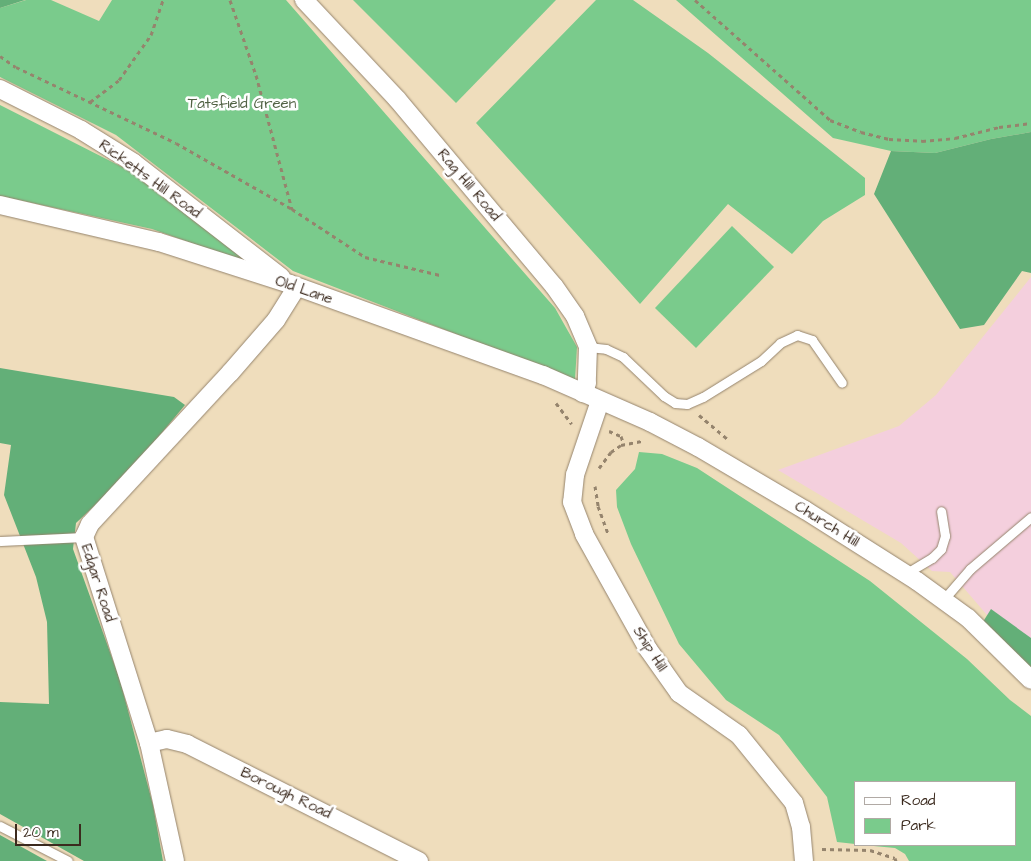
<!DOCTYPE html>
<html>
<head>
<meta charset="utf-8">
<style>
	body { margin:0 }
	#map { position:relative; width:1031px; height:861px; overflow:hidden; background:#efddbc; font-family:"Architects Daughter",sans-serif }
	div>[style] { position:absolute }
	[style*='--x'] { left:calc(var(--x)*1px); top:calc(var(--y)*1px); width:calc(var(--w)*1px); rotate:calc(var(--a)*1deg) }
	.built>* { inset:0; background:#f4cfdd }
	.green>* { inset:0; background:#7acb8c }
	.forest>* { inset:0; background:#63af78 }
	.path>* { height:3px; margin-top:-1.5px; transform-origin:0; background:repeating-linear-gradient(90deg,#95846d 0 4px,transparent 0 8px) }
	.roads { filter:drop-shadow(0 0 1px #95846d) drop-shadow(0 0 1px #95846d) }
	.lane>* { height:9px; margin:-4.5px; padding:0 4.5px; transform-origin:4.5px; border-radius:4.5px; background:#fff }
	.street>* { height:18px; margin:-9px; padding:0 9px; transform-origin:9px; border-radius:9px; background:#fff }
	span { translate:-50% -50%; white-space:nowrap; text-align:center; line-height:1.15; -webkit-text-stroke:5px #fff; paint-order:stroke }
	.park-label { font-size:15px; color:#516244 }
	.street-label { font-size:15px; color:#3b2a1e }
	.legend { position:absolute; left:854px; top:781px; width:162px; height:65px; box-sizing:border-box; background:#fff; border:1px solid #b1aaa5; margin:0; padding:6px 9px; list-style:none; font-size:15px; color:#3b2a1e }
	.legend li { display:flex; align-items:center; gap:10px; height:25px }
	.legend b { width:25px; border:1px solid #b1aaa5 }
	.scale { position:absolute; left:15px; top:824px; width:66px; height:22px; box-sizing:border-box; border:2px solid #3b2a1e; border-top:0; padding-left:6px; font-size:15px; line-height:18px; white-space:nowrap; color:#3b2a1e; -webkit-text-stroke:4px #fff; paint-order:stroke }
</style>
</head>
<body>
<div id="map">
	<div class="built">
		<i style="clip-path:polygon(1031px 277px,1031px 646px,987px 615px,950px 572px,932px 571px,901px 543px,778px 470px,899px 426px,936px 395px)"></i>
	</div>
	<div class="green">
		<i style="clip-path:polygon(26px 0,51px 0,99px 21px,112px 0,286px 0,555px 308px,577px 347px,575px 380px,293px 271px,116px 135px,0 77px,0 8px)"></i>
		<i style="clip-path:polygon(353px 0,556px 0,456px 103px)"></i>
		<i style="clip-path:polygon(596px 0,633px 0,708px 53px,865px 178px,865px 195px,823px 221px,792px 254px,728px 204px,640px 304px,476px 123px)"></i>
		<i style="clip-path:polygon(676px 0,1031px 0,1031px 132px,991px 139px,935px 153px,891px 151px,833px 138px)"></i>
		<i style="clip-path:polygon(0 105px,128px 170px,250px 264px,152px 229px,0 196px)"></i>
		<i style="clip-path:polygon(732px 226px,774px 267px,696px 348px,655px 308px)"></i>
		<i style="clip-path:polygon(639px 452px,662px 454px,697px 468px,870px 581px,967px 659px,1010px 700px,1031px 716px,1031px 861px,909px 861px,905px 854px,895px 848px,863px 845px,1015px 845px,1015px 782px,855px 782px,855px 844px,837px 842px,827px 797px,779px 735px,726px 700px,679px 644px,631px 544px,617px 507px,616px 490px,635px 469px)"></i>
	</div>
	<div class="forest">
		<i style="clip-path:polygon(0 0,25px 0,0 8px)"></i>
		<i style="clip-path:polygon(1031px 132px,1031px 273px,1022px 271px,984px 325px,960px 329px,874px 194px,891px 151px,935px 153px,991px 139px)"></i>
		<i style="clip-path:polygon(0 368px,174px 397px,185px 405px,125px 477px,76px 523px,73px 549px,120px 680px,153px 805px,163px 861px,84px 861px,0 814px,0 702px,49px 704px,47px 622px,36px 577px,4px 495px,11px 445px,0 443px)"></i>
		<i style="clip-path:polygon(991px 609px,1031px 638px,1031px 673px,981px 625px)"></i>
		<i style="clip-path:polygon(0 835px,47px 861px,0 861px)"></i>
	</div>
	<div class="path">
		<i style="--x:230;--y:0;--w:79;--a:70.9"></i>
		<i style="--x:256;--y:75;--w:139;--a:75"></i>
		<i style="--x:695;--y:0;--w:181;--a:41.6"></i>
		<i style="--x:830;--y:120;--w:33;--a:21"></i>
		<i style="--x:861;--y:132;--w:29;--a:14"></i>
		<i style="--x:889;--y:139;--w:33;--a:3"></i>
		<i style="--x:922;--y:141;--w:33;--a:-5"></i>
		<i style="--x:955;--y:138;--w:45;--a:-14"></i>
		<i style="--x:999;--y:127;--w:32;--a:-7"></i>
		<i style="--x:0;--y:56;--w:19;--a:35"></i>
		<i style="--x:16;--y:67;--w:177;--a:25.4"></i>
		<i style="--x:176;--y:143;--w:133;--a:29.6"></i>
		<i style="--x:292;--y:209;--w:87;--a:33.3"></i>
		<i style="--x:365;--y:257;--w:77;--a:13.5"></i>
		<i style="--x:90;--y:102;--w:36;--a:-37"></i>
		<i style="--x:119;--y:80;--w:55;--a:-54.6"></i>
		<i style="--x:151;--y:35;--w:37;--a:-71"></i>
		<i style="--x:556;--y:403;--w:26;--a:53"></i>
		<i style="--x:699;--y:415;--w:39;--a:40"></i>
		<i style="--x:609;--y:431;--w:13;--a:23"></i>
		<i style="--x:621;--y:436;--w:9;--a:72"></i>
		<i style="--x:599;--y:468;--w:20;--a:-53"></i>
		<i style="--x:611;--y:452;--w:12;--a:-35"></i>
		<i style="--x:621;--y:445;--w:21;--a:-11"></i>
		<i style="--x:595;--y:486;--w:20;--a:81"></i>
		<i style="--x:598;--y:506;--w:29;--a:70"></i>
		<i style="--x:822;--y:849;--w:48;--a:1.2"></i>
		<i style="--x:870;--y:850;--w:26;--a:18"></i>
		<i style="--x:895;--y:858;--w:3;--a:72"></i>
	</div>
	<div class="roads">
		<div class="lane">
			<i style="--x:588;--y:347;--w:18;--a:6"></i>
			<i style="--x:606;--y:349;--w:19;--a:25"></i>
			<i style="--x:623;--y:357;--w:57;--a:43.6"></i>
			<i style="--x:664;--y:396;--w:13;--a:32"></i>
			<i style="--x:675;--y:403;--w:12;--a:5"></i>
			<i style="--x:687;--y:404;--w:17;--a:-24"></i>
			<i style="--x:703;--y:397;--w:68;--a:-31.8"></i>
			<i style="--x:761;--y:361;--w:26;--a:-43"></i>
			<i style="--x:780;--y:343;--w:19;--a:-25"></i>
			<i style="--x:797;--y:335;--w:16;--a:18"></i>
			<i style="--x:812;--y:340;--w:52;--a:55.1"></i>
			<i style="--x:0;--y:541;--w:84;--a:-2.7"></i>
			<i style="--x:905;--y:574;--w:31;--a:-31"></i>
			<i style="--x:932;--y:558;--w:13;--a:-45"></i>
			<i style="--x:941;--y:549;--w:14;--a:-73"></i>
			<i style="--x:945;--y:536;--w:25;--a:-99"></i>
			<i style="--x:944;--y:599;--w:40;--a:-49"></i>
			<i style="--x:970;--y:569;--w:80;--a:-40.4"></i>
			<i style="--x:0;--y:826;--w:76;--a:27.2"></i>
		</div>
		<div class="street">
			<i style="--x:304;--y:0;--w:136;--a:46.8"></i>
			<i style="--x:397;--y:99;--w:244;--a:50"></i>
			<i style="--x:554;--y:286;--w:37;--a:55"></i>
			<i style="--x:575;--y:316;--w:34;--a:67"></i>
			<i style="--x:588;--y:347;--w:36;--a:92"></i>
			<i style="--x:587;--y:383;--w:11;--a:112"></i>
			<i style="--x:0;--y:89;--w:91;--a:26.8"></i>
			<i style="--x:81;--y:130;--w:62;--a:31.9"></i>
			<i style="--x:134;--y:163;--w:186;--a:37.8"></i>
			<i style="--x:0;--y:205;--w:163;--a:13.1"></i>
			<i style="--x:159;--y:242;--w:138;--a:17.8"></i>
			<i style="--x:290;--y:284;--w:269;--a:19.8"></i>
			<i style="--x:543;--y:375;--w:117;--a:23.7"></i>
			<i style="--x:650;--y:422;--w:54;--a:27.5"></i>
			<i style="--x:698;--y:447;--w:124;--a:30.5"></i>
			<i style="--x:805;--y:510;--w:133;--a:32.4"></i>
			<i style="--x:917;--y:581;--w:63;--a:36"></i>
			<i style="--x:968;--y:618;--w:88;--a:44.5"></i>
			<i style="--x:600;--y:401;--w:78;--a:108.7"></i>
			<i style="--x:575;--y:475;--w:27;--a:96"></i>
			<i style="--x:572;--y:502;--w:34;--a:69"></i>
			<i style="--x:584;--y:534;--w:132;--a:60.9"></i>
			<i style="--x:648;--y:649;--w:54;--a:54.8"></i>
			<i style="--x:679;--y:693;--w:73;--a:35"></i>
			<i style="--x:739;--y:735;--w:87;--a:51"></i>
			<i style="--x:794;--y:803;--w:25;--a:74"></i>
			<i style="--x:801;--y:827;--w:34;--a:85"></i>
			<i style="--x:149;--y:743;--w:18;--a:-13"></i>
			<i style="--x:167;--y:739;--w:21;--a:14"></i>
			<i style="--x:187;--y:744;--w:260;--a:26.8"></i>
			<i style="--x:175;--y:861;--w:121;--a:-102.4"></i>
			<i style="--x:149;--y:743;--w:216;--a:-107.5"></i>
			<i style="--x:84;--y:537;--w:14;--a:-65"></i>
			<i style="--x:90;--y:524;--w:206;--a:-47.2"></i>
			<i style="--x:230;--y:373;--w:70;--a:-49"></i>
			<i style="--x:276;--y:320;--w:39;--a:-58"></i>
		</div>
	</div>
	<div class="park-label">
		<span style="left:242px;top:104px">Tatsfield Green</span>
	</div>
	<div class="street-label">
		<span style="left:150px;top:179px;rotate:36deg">Ricketts Hill Road</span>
		<span style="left:469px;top:185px;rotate:50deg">Rag Hill Road</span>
		<span style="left:304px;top:290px;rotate:19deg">Old Lane</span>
		<span style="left:827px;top:524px;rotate:32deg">Church Hill</span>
		<span style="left:98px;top:583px;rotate:72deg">Edgar Road</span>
		<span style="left:650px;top:649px;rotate:58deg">Ship Hill</span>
		<span style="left:286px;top:793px;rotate:26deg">Borough Road</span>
	</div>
	<ul class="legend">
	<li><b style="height:6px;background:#fff"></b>Road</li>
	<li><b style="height:14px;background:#7acb8c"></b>Park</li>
	</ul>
	<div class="scale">20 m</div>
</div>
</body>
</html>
